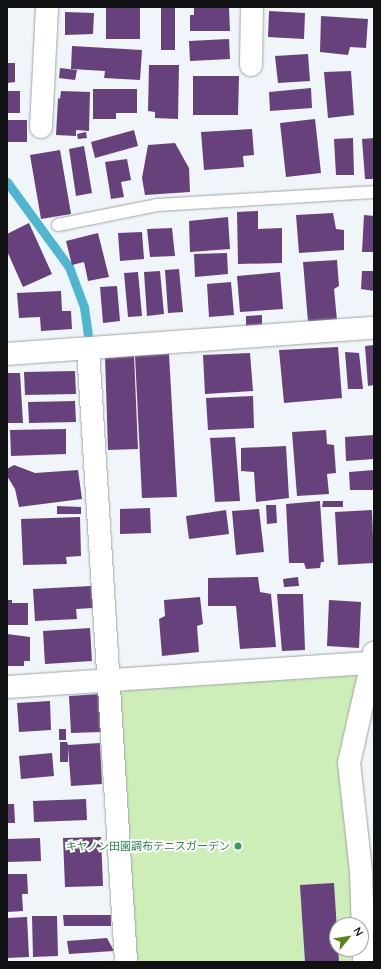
<!DOCTYPE html>
<html>
<head>
<meta charset="utf-8">
<style>
	body { margin:0 }
	#map { position:relative; width:381px; height:969px; overflow:hidden; background:#f0f5f9; font-family:Quicksand,"Noto Sans JP",sans-serif }
	div>[style] { position:absolute }
	[style*='--x'] { left:calc(var(--x)*1px); top:calc(var(--y)*1px); width:calc(var(--w)*1px); rotate:calc(var(--a)*1deg) }
	.green>* { inset:0; background:#cdeeb7 }
	.stream>* { height:9px; margin:-4.5px; padding:0 4.5px; transform-origin:4.5px; border-radius:4.5px; background:#4fb6d1 }
	.building>* { inset:0; background:#66417b }
	.roads { filter:drop-shadow(0 0 1px #9fa4a8) drop-shadow(0 0 1px #9fa4a8) }
	.service>* { height:12px; margin:-6px; padding:0 6px; transform-origin:6px; border-radius:6px; background:#fff }
	.minor>* { height:22px; margin:-11px; padding:0 11px; transform-origin:11px; border-radius:11px; background:#fff }
	.dots>* { width:11px; height:11px; translate:-50% -50%; box-sizing:border-box; border:2px solid #fff; border-radius:50% }
	span { translate:-50% -50%; white-space:nowrap; text-align:center; line-height:1.15; -webkit-text-stroke:4px #fff; paint-order:stroke }
	.leisure-label { font-size:11px; color:#27864d }
	.right { translate:-100% -50%; text-align:right }
	.frame { position:absolute; inset:0; border:8px solid #0f1112; pointer-events:none }
	.north { position:absolute; left:329px; top:917px; width:40px; height:40px; box-sizing:border-box; background:#fff; border:1px solid #9fa0a0; border-radius:50%; rotate:60deg; font-size:11px; font-weight:700; line-height:16px; text-align:center; color:#0f1112 }
	.north::after { content:''; display:block; margin:auto; width:14px; height:18px; background:#598514; clip-path:polygon(50% 0,100% 100%,50% 72%,0 100%) }
</style>
</head>
<body>
<div id="map">
	<div class="green">
		<i style="clip-path:polygon(366px 667px,343px 767px,356px 925px,337px 925px,337px 949px,358px 949px,359px 962px,135px 962px,114px 683px)"></i>
	</div>
	<div class="stream">
		<i style="--x:7;--y:182;--w:105;--a:53.9"></i>
		<i style="--x:69;--y:267;--w:43;--a:69.4"></i>
		<i style="--x:84;--y:307;--w:27;--a:82"></i>
	</div>
	<div class="building">
		<i style="clip-path:polygon(106px 7px,140px 7px,140px 39px,106px 39px)"></i>
		<i style="clip-path:polygon(161px 7px,175px 7px,175px 50px,161px 50px)"></i>
		<i style="clip-path:polygon(194px 7px,229px 7px,230px 31px,190px 31px,190px 15px,194px 15px)"></i>
		<i style="clip-path:polygon(269px 11px,305px 13px,304px 39px,268px 37px)"></i>
		<i style="clip-path:polygon(65px 12px,94px 13px,93px 34px,65px 35px)"></i>
		<i style="clip-path:polygon(321px 16px,368px 19px,366px 48px,350px 47px,348px 55px,320px 52px)"></i>
		<i style="clip-path:polygon(229px 39px,230px 59px,190px 61px,189px 41px)"></i>
		<i style="clip-path:polygon(72px 46px,142px 50px,140px 80px,104px 78px,105px 71px,71px 69px)"></i>
		<i style="clip-path:polygon(308px 54px,310px 81px,278px 83px,275px 56px)"></i>
		<i style="clip-path:polygon(7px 63px,15px 63px,15px 82px,7px 83px)"></i>
		<i style="clip-path:polygon(149px 65px,179px 65px,178px 119px,155px 118px,155px 112px,148px 111px)"></i>
		<i style="clip-path:polygon(60px 68px,77px 70px,75px 80px,59px 78px)"></i>
		<i style="clip-path:polygon(351px 71px,354px 115px,328px 118px,324px 72px)"></i>
		<i style="clip-path:polygon(193px 76px,239px 76px,238px 115px,193px 115px)"></i>
		<i style="clip-path:polygon(311px 88px,312px 108px,270px 111px,269px 92px)"></i>
		<i style="clip-path:polygon(93px 89px,137px 89px,137px 113px,116px 113px,116px 119px,93px 119px)"></i>
		<i style="clip-path:polygon(7px 91px,20px 91px,20px 113px,7px 113px)"></i>
		<i style="clip-path:polygon(61px 91px,90px 92px,89px 131px,76px 130px,76px 136px,56px 135px,58px 98px,60px 99px)"></i>
		<i style="clip-path:polygon(315px 119px,321px 173px,286px 177px,280px 123px)"></i>
		<i style="clip-path:polygon(7px 120px,27px 120px,27px 142px,7px 142px)"></i>
		<i style="clip-path:polygon(252px 129px,254px 155px,243px 156px,244px 167px,204px 170px,201px 132px)"></i>
		<i style="clip-path:polygon(134px 130px,138px 146px,95px 158px,91px 142px)"></i>
		<i style="clip-path:polygon(86px 132px,87px 138px,78px 139px,77px 134px)"></i>
		<i style="clip-path:polygon(353px 138px,354px 175px,336px 175px,334px 139px)"></i>
		<i style="clip-path:polygon(374px 138px,374px 179px,365px 179px,362px 139px)"></i>
		<i style="clip-path:polygon(175px 143px,189px 168px,190px 192px,145px 195px,142px 178px,148px 145px)"></i>
		<i style="clip-path:polygon(84px 146px,92px 193px,76px 196px,69px 149px)"></i>
		<i style="clip-path:polygon(60px 150px,71px 214px,41px 219px,30px 155px)"></i>
		<i style="clip-path:polygon(127px 159px,131px 180px,121px 182px,124px 197px,111px 199px,105px 162px)"></i>
		<i style="clip-path:polygon(258px 211px,258px 229px,282px 228px,282px 263px,238px 264px,237px 212px)"></i>
		<i style="clip-path:polygon(333px 213px,336px 229px,344px 230px,344px 250px,299px 253px,296px 215px)"></i>
		<i style="clip-path:polygon(364px 215px,374px 216px,374px 252px,362px 252px)"></i>
		<i style="clip-path:polygon(228px 217px,230px 249px,190px 252px,189px 221px)"></i>
		<i style="clip-path:polygon(29px 223px,52px 274px,23px 287px,7px 251px,7px 234px)"></i>
		<i style="clip-path:polygon(172px 228px,175px 256px,150px 257px,147px 229px)"></i>
		<i style="clip-path:polygon(142px 232px,144px 259px,120px 261px,118px 233px)"></i>
		<i style="clip-path:polygon(98px 233px,109px 277px,88px 281px,84px 262px,72px 265px,66px 241px)"></i>
		<i style="clip-path:polygon(227px 253px,228px 274px,195px 277px,194px 254px)"></i>
		<i style="clip-path:polygon(337px 260px,339px 286px,334px 289px,337px 320px,308px 322px,303px 262px)"></i>
		<i style="clip-path:polygon(179px 269px,183px 312px,168px 313px,165px 270px)"></i>
		<i style="clip-path:polygon(160px 271px,164px 314px,147px 316px,144px 272px)"></i>
		<i style="clip-path:polygon(362px 271px,374px 271px,374px 291px,361px 289px)"></i>
		<i style="clip-path:polygon(138px 272px,142px 316px,128px 317px,124px 273px)"></i>
		<i style="clip-path:polygon(280px 272px,283px 309px,240px 312px,237px 276px)"></i>
		<i style="clip-path:polygon(231px 282px,234px 315px,209px 317px,207px 284px)"></i>
		<i style="clip-path:polygon(117px 286px,120px 321px,103px 323px,100px 287px)"></i>
		<i style="clip-path:polygon(61px 291px,62px 311px,71px 311px,72px 329px,41px 331px,40px 317px,19px 318px,17px 293px)"></i>
		<i style="clip-path:polygon(262px 315px,262px 326px,246px 326px,246px 316px)"></i>
		<i style="clip-path:polygon(374px 345px,374px 385px,368px 386px,365px 346px)"></i>
		<i style="clip-path:polygon(338px 347px,342px 398px,284px 403px,279px 350px)"></i>
		<i style="clip-path:polygon(345px 352px,359px 353px,363px 389px,348px 389px)"></i>
		<i style="clip-path:polygon(250px 353px,253px 391px,205px 394px,203px 355px)"></i>
		<i style="clip-path:polygon(169px 354px,177px 497px,142px 498px,135px 355px)"></i>
		<i style="clip-path:polygon(134px 355px,138px 449px,108px 450px,105px 356px)"></i>
		<i style="clip-path:polygon(75px 371px,76px 394px,25px 395px,24px 372px)"></i>
		<i style="clip-path:polygon(7px 373px,20px 373px,23px 423px,7px 423px)"></i>
		<i style="clip-path:polygon(253px 396px,254px 428px,208px 430px,206px 398px)"></i>
		<i style="clip-path:polygon(75px 401px,76px 422px,29px 423px,28px 402px)"></i>
		<i style="clip-path:polygon(66px 429px,66px 454px,11px 456px,10px 430px)"></i>
		<i style="clip-path:polygon(326px 430px,327px 444px,334px 445px,336px 473px,327px 474px,329px 494px,297px 496px,292px 432px)"></i>
		<i style="clip-path:polygon(374px 435px,374px 459px,346px 461px,345px 437px)"></i>
		<i style="clip-path:polygon(235px 437px,240px 501px,215px 502px,210px 438px)"></i>
		<i style="clip-path:polygon(286px 446px,289px 498px,256px 502px,254px 472px,241px 471px,241px 448px)"></i>
		<i style="clip-path:polygon(14px 465px,35px 473px,78px 470px,82px 499px,19px 507px,15px 489px,7px 476px,7px 469px)"></i>
		<i style="clip-path:polygon(374px 470px,374px 490px,350px 490px,349px 472px)"></i>
		<i style="clip-path:polygon(320px 501px,324px 562px,321px 562px,320px 568px,306px 569px,304px 563px,289px 563px,286px 504px)"></i>
		<i style="clip-path:polygon(323px 501px,343px 501px,343px 507px,322px 507px)"></i>
		<i style="clip-path:polygon(266px 505px,276px 505px,277px 523px,267px 524px)"></i>
		<i style="clip-path:polygon(57px 506px,81px 507px,81px 514px,57px 514px)"></i>
		<i style="clip-path:polygon(150px 508px,151px 533px,120px 534px,120px 509px)"></i>
		<i style="clip-path:polygon(259px 509px,264px 552px,236px 555px,232px 511px)"></i>
		<i style="clip-path:polygon(226px 510px,229px 534px,189px 539px,186px 516px)"></i>
		<i style="clip-path:polygon(372px 510px,374px 563px,338px 565px,335px 512px)"></i>
		<i style="clip-path:polygon(80px 517px,81px 556px,66px 557px,67px 564px,23px 565px,21px 519px)"></i>
		<i style="clip-path:polygon(258px 577px,260px 592px,271px 594px,276px 647px,240px 649px,236px 606px,208px 606px,208px 578px)"></i>
		<i style="clip-path:polygon(298px 577px,299px 586px,284px 587px,283px 579px)"></i>
		<i style="clip-path:polygon(91px 586px,93px 608px,76px 609px,77px 619px,35px 621px,33px 589px)"></i>
		<i style="clip-path:polygon(277px 594px,303px 594px,305px 650px,282px 651px)"></i>
		<i style="clip-path:polygon(200px 597px,203px 624px,197px 626px,199px 652px,162px 656px,159px 619px,165px 616px,164px 600px)"></i>
		<i style="clip-path:polygon(7px 600px,12px 600px,12px 603px,28px 603px,28px 625px,7px 625px)"></i>
		<i style="clip-path:polygon(329px 600px,361px 602px,359px 648px,327px 646px)"></i>
		<i style="clip-path:polygon(90px 628px,92px 661px,45px 664px,43px 631px)"></i>
		<i style="clip-path:polygon(7px 634px,30px 637px,30px 661px,24px 661px,24px 666px,7px 666px)"></i>
		<i style="clip-path:polygon(99px 694px,101px 732px,71px 733px,69px 696px)"></i>
		<i style="clip-path:polygon(50px 701px,51px 730px,19px 732px,17px 703px)"></i>
		<i style="clip-path:polygon(59px 729px,66px 729px,66px 740px,59px 740px)"></i>
		<i style="clip-path:polygon(60px 742px,67px 742px,68px 745px,100px 743px,102px 784px,71px 786px,68px 747px,68px 762px,60px 762px)"></i>
		<i style="clip-path:polygon(52px 753px,54px 776px,21px 779px,19px 756px)"></i>
		<i style="clip-path:polygon(86px 799px,87px 820px,34px 822px,33px 801px)"></i>
		<i style="clip-path:polygon(7px 804px,14px 804px,15px 823px,7px 823px)"></i>
		<i style="clip-path:polygon(101px 837px,103px 886px,65px 887px,63px 838px)"></i>
		<i style="clip-path:polygon(40px 838px,41px 861px,7px 862px,7px 839px)"></i>
		<i style="clip-path:polygon(7px 874px,27px 874px,28px 894px,22px 894px,23px 911px,7px 912px)"></i>
		<i style="clip-path:polygon(334px 883px,339px 962px,305px 962px,300px 885px)"></i>
		<i style="clip-path:polygon(63px 915px,111px 915px,111px 926px,64px 926px)"></i>
		<i style="clip-path:polygon(32px 916px,57px 916px,58px 956px,33px 957px)"></i>
		<i style="clip-path:polygon(27px 917px,29px 957px,7px 958px,7px 918px)"></i>
		<i style="clip-path:polygon(107px 938px,114px 951px,69px 954px,67px 941px)"></i>
	</div>
	<div class="roads">
		<div class="service">
			<i style="--x:58;--y:225;--w:101;--a:-11.4"></i>
			<i style="--x:157;--y:205;--w:217;--a:-3.4"></i>
		</div>
		<div class="minor">
			<i style="--x:251;--y:65;--w:58;--a:-89"></i>
			<i style="--x:41;--y:127;--w:120;--a:-87.1"></i>
			<i style="--x:88;--y:349;--w:614;--a:86.45"></i>
			<i style="--x:7;--y:354;--w:368;--a:-4.1"></i>
			<i style="--x:7;--y:687;--w:366;--a:-3.8"></i>
			<i style="--x:364;--y:962;--w:91;--a:-91.9"></i>
			<i style="--x:361;--y:871;--w:109;--a:-96.3"></i>
			<i style="--x:349;--y:763;--w:113;--a:-77.2"></i>
		</div>
	</div>
	<div class="dots">
		<i style="left:238px;top:846px;background:#2e9e5b"></i>
	</div>
	<div class="leisure-label">
		<span class="right" style="left:230px;top:846px">キヤノン田園調布テニスガーデン</span>
	</div>
	<div class="frame"></div>
	<div class="north">N</div>
</div>
</body>
</html>
